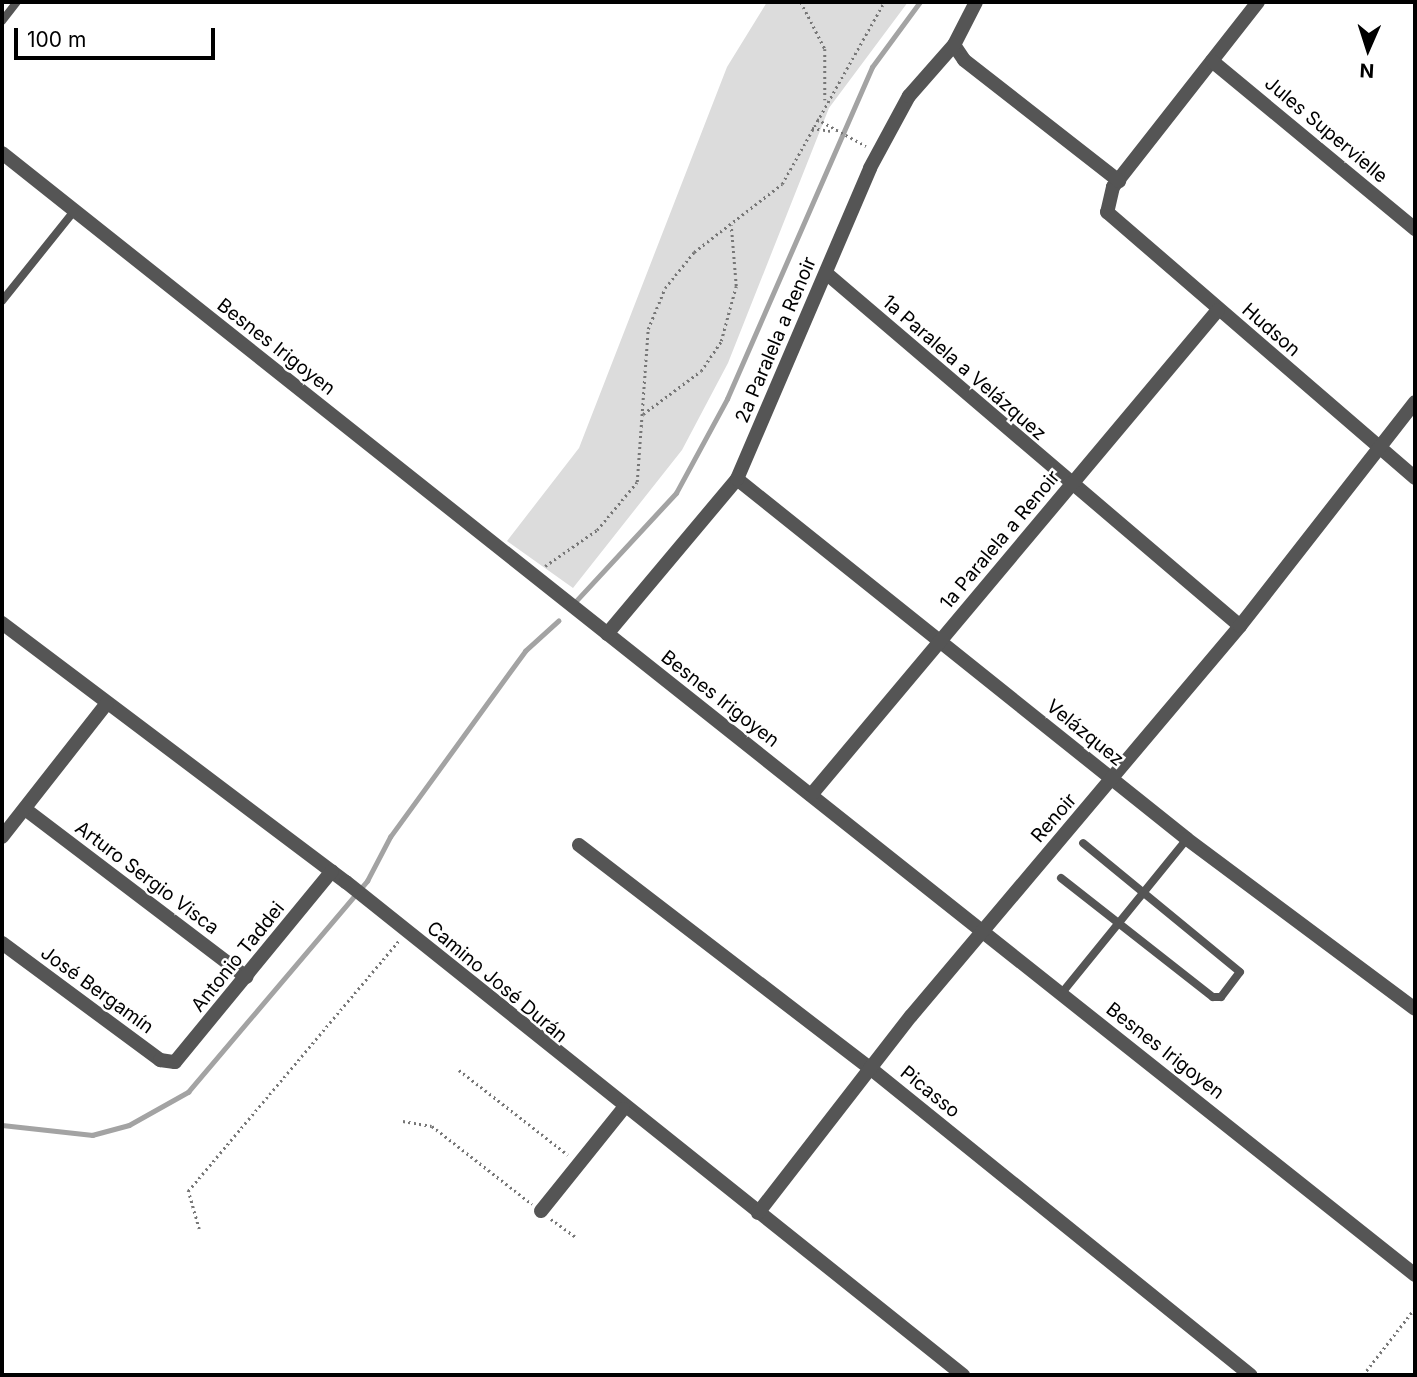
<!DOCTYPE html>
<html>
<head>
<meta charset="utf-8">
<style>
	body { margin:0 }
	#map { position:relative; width:1417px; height:1377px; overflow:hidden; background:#fff; font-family:Inter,sans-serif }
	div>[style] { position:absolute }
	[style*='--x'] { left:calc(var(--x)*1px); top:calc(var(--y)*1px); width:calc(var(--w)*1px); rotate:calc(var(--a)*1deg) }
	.green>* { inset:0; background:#dcdcdc }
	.stream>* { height:4.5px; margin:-2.25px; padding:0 2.25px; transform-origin:2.25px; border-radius:2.25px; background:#a3a3a3 }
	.path>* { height:2.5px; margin-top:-1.25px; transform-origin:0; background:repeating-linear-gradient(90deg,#777 0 2px,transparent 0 5.5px) }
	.lane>* { height:8px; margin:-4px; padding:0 4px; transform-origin:4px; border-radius:4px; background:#555 }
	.street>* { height:14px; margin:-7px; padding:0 7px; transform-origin:7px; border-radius:7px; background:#555 }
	span { translate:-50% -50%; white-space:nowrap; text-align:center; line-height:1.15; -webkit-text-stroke:5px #fff; paint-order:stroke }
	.street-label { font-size:19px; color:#000 }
	.frame { position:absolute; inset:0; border:4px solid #000; pointer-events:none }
	.north { position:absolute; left:1333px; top:14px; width:70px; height:70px; -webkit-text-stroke:5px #fff; paint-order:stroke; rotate:183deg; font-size:19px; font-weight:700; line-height:28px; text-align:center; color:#000 }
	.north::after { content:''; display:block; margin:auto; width:24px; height:32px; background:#000; clip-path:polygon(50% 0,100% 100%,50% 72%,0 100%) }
	.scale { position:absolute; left:14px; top:28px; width:201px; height:32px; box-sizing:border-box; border:4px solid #000; border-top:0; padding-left:9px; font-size:21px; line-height:24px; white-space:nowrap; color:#000; -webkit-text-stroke:5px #fff; paint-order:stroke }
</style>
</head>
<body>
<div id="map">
	<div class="green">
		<i style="clip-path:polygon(767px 2px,908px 2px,829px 108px,728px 363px,682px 450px,573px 588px,507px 541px,579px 448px,727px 67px)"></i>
	</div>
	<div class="stream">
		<i style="--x:576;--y:601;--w:147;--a:-47.2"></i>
		<i style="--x:676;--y:493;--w:107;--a:-61.5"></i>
		<i style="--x:727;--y:399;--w:362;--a:-66.4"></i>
		<i style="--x:872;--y:67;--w:81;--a:-53.6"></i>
		<i style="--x:2;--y:1125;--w:91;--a:6.3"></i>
		<i style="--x:92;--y:1135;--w:38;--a:-15"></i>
		<i style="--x:129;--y:1125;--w:68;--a:-29.2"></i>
		<i style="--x:188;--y:1092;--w:277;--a:-49.7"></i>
		<i style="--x:367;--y:881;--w:50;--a:-62.4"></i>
		<i style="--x:390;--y:837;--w:230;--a:-54"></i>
		<i style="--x:525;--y:651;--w:45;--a:-42.3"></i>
	</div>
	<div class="path">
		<i style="--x:801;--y:2;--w:53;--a:62.9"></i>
		<i style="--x:825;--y:49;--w:51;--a:90"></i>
		<i style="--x:817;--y:119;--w:56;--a:28.9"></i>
		<i style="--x:812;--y:128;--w:20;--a:9"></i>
		<i style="--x:643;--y:414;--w:72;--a:-36.6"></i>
		<i style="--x:701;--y:371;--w:36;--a:-56"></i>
		<i style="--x:721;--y:341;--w:57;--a:-74.7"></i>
		<i style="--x:736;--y:286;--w:61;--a:-94.7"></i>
		<i style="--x:545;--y:566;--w:63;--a:-34.7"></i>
		<i style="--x:597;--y:530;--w:62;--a:-50.2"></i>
		<i style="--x:637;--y:482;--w:153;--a:-85.9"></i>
		<i style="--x:648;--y:329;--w:44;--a:-67.5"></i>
		<i style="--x:665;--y:288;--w:46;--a:-51.1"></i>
		<i style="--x:694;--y:252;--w:111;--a:-37.7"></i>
		<i style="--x:782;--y:184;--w:209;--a:-60.7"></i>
		<i style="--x:459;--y:1070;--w:138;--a:37.9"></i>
		<i style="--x:403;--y:1121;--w:29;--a:10"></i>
		<i style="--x:432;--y:1126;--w:127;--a:38"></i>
		<i style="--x:551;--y:1219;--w:32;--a:36"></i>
		<i style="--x:199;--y:1229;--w:40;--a:-106"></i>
		<i style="--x:188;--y:1191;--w:328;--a:-49.9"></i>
		<i style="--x:1363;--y:1375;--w:85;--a:-52.2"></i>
	</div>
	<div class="lane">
		<i style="--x:2;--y:21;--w:24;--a:-52"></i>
		<i style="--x:2;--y:301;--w:115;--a:-51.3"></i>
		<i style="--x:1061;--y:878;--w:193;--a:38.1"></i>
		<i style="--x:1213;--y:997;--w:8;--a:0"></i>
		<i style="--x:1221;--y:997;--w:31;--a:-53"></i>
		<i style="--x:1240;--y:972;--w:203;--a:-140.6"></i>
		<i style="--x:1061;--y:994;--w:200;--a:-50.9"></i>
	</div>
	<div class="street">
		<i style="--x:1258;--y:2;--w:235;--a:128.1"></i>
		<i style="--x:1113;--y:187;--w:26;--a:103"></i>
		<i style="--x:1107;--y:212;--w:407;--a:40.8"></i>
		<i style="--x:954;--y:45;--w:18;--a:56"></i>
		<i style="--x:964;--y:60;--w:197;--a:38"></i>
		<i style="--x:954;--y:45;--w:48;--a:-62.9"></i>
		<i style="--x:1212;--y:61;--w:264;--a:39.6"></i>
		<i style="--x:2;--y:153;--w:1804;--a:38.45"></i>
		<i style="--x:826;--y:273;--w:544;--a:40.45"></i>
		<i style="--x:737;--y:479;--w:576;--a:38.66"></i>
		<i style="--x:1187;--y:839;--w:284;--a:36.7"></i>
		<i style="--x:2;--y:623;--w:431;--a:37"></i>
		<i style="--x:346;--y:882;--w:790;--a:38.63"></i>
		<i style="--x:607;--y:634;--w:202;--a:-50"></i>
		<i style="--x:737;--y:479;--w:338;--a:-66.8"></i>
		<i style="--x:870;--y:168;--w:82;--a:-61.6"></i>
		<i style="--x:909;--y:96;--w:68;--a:-48.6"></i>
		<i style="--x:811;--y:795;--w:633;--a:-50"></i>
		<i style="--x:25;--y:809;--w:278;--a:37.2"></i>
		<i style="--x:2;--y:837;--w:170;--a:-51.9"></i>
		<i style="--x:579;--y:845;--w:367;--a:37.5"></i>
		<i style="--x:870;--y:1068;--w:489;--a:38.9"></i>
		<i style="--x:2;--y:943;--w:197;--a:36.5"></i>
		<i style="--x:160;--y:1060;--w:15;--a:8"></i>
		<i style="--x:175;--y:1062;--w:247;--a:-50.6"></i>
		<i style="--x:541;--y:1211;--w:131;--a:-51.2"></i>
		<i style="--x:758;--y:1213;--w:249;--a:-52.2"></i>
		<i style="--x:911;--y:1016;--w:510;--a:-49.85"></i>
		<i style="--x:1240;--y:626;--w:284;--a:-52"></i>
	</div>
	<div class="street-label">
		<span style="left:1326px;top:130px;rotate:40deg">Jules Supervielle</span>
		<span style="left:1271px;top:330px;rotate:41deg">Hudson</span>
		<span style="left:776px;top:340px;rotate:-67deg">2a Paralela a Renoir</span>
		<span style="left:276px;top:347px;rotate:38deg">Besnes Irigoyen</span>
		<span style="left:964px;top:368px;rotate:41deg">1a Paralela a Velázquez</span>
		<span style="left:1000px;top:540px;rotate:-50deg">1a Paralela a Renoir</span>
		<span style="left:720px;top:699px;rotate:38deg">Besnes Irigoyen</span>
		<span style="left:1085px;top:733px;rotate:39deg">Velázquez</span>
		<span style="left:1054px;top:818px;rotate:-49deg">Renoir</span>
		<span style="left:147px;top:878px;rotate:37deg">Arturo Sergio Visca</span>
		<span style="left:238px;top:957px;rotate:-51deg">Antonio Taddei</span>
		<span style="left:497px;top:982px;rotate:40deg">Camino José Durán</span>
		<span style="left:97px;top:990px;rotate:36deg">José Bergamín</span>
		<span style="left:1165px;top:1051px;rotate:38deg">Besnes Irigoyen</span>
		<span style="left:930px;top:1092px;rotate:39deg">Picasso</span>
	</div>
	<div class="frame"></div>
	<div class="north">N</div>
	<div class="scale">100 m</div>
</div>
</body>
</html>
